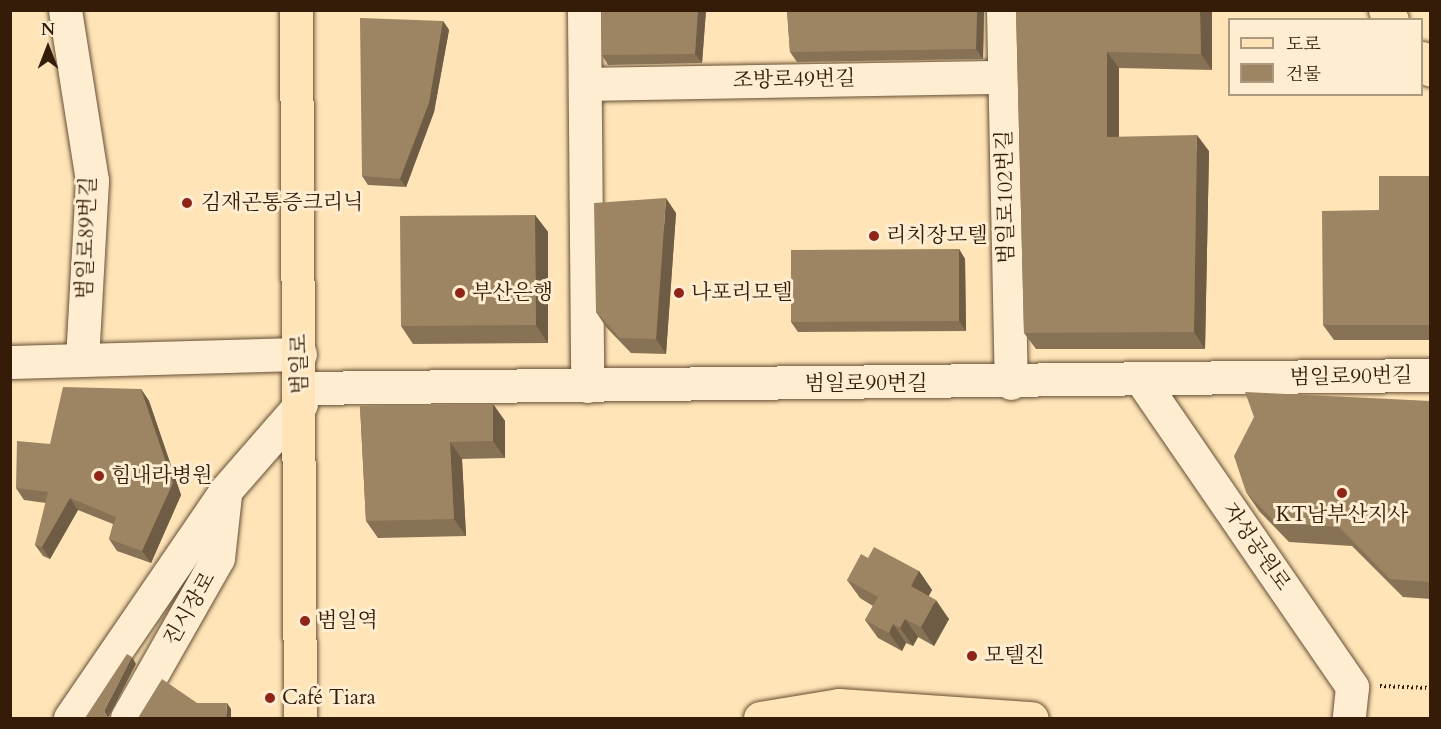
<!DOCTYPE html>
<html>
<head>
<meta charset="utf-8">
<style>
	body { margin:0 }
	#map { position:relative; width:1441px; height:729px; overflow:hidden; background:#fee4b7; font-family:Cardo,"Noto Serif KR",serif }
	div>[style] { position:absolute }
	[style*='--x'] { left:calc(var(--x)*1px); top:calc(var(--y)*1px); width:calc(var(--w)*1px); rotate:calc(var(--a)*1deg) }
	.path>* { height:4px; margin-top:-2px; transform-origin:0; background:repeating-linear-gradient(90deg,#341c08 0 1.5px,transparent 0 4.5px) }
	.roads { filter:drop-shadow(0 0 2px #664e34) drop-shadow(0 0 2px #664e34) }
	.minor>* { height:33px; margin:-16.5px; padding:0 16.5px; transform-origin:16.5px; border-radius:16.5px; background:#feedd0 }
	.major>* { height:33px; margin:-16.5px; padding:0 16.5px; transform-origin:16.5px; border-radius:16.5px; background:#fee4b7 }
	.wall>* { inset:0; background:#877255 }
	.shaded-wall>* { inset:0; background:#6e5c45 }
	.building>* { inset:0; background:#9d8463 }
	.dots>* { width:16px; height:16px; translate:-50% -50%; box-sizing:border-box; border:3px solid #feedd0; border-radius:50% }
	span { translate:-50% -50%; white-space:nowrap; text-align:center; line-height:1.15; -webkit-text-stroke:6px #feedd0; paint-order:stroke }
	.street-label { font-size:21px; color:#341c08 }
	.poi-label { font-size:21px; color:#341c08 }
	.left { translate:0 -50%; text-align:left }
	.frame { position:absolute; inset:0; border:12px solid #341c08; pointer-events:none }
	.legend { position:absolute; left:1228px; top:18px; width:195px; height:78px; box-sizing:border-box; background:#feedd0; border:2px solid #ad9980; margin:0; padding:8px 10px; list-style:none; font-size:18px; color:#341c08 }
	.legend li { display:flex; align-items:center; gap:12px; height:30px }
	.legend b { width:30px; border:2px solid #ad9980 }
	.north { position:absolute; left:18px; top:18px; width:60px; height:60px; -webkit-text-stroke:4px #feedd0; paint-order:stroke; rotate:0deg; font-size:16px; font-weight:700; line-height:24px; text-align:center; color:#341c08 }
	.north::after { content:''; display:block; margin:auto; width:21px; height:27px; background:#341c08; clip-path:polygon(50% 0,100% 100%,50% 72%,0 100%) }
</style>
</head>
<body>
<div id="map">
	<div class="path">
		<i style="--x:1380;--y:686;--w:50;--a:2.3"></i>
	</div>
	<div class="roads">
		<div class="minor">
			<i style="--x:65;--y:10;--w:173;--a:81"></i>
			<i style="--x:92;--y:181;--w:178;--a:93.2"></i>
			<i style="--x:584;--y:10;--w:376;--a:89.5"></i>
			<i style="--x:1003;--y:10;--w:373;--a:88.8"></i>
			<i style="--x:585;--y:84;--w:419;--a:-1"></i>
			<i style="--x:10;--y:362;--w:290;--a:-1.6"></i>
			<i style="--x:1142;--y:381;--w:371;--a:55.5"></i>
			<i style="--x:1352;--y:687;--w:31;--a:96"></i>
			<i style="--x:300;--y:388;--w:1130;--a:-0.66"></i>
			<i style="--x:70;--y:718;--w:276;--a:-55.6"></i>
			<i style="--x:226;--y:490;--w:114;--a:-48.9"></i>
			<i style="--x:127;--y:718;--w:184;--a:-60.4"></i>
			<i style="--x:218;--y:558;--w:63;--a:-83.7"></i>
		</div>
		<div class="major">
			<i style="--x:296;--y:10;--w:708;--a:89.68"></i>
			<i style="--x:1385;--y:10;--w:12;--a:55"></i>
			<i style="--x:1422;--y:58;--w:14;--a:56"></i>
			<i style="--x:760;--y:718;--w:80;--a:-9.3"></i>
			<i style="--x:839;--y:705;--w:193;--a:3.9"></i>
		</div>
	</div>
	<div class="wall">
		<i style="clip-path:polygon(603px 10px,706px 10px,702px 63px,608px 65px,602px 55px)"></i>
		<i style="clip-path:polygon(776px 10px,984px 10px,983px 59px,797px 62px,790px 52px,787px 11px)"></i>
		<i style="clip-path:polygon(1016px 10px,1212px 10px,1212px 70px,1119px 68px,1119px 137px,1209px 151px,1205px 349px,1036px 349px,1024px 333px)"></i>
		<i style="clip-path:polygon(443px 21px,449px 30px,434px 112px,406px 187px,368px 185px,362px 176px)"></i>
		<i style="clip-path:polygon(1431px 176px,1431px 340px,1334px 340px,1323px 325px,1379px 210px)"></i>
		<i style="clip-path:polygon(676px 213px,666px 354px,631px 353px,606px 327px,596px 312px)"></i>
		<i style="clip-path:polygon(535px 215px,548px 232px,548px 343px,413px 344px,401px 326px)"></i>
		<i style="clip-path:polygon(959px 249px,965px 259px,966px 331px,798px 332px,791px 322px)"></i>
		<i style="clip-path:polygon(141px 389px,149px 401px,181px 495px,151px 563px,117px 551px,109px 539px,113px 524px,78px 510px,50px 559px,43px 556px,35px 545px,46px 503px,24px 500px,16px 488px)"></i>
		<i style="clip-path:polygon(1431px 401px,1431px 599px,1403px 597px,1352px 546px,1289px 542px,1259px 511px,1246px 492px)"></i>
		<i style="clip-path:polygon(493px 404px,505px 421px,505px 458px,462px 459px,466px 536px,378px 538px,366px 521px,360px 406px)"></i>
		<i style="clip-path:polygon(868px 558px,919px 571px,932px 590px,928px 596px,949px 619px,934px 646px,918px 637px,913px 646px,906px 643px,902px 651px,878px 638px,865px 620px,873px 606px,860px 598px,847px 580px)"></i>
	</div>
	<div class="shaded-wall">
		<i style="clip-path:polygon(698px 10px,706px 10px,702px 63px,695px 54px)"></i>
		<i style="clip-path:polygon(977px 10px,984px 10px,983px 59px,976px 49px)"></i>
		<i style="clip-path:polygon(1200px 10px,1212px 10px,1212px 70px,1201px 54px)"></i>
		<i style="clip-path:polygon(443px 21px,449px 30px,434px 112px,406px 187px,400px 179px)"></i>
		<i style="clip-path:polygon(1107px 52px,1119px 68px,1119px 154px,1107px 137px)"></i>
		<i style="clip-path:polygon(1197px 135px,1209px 151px,1205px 349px,1194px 332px)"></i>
		<i style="clip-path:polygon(666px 198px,676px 213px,666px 354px,656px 339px)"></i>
		<i style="clip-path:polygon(535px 215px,548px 232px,548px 343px,536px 325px)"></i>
		<i style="clip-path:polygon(959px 249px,965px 259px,966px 331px,959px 321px)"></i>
		<i style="clip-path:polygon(141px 389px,149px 401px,181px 495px,151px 563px,142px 551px)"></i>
		<i style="clip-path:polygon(493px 404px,505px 421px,505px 458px,493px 441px)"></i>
		<i style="clip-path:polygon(450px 442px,462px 459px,466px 536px,454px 519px)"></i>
		<i style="clip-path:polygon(70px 498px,78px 510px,50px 559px,42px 547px)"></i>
		<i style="clip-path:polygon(919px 571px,932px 590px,924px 605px,911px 586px)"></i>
		<i style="clip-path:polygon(936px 600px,949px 619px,934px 646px,921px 627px)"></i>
		<i style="clip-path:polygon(905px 619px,918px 637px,913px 646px,900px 628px)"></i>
		<i style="clip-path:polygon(893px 624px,906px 643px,902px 651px,889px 633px)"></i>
		<i style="clip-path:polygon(132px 657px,136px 664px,108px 718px,109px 718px,108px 718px,104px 711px)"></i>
		<i style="clip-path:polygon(227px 703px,231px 709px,231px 718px,226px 718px)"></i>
	</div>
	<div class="building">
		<i style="clip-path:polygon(603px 10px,698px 10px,695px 54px,602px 55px)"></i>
		<i style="clip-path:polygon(787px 10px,977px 10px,976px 49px,790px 52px)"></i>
		<i style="clip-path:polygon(1016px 10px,1200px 10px,1201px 54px,1107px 52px,1107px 137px,1197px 135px,1194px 332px,1024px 333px)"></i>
		<i style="clip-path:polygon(360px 18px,443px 21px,429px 103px,400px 179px,362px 176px)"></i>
		<i style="clip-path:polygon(1379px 176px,1431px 176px,1431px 325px,1323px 325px,1322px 211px,1379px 210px)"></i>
		<i style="clip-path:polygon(666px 198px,656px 339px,620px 338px,596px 312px,594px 203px)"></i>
		<i style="clip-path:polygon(535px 215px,536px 325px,401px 326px,400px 216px)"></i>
		<i style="clip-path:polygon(959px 249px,959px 321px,791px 322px,791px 250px)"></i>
		<i style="clip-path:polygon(63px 387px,141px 389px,173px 483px,142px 551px,109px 539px,116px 517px,70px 498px,42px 547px,35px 545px,48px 492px,16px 488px,17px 441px,50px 444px)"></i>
		<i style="clip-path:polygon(1245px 392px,1431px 401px,1431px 582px,1390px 579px,1339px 527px,1276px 523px,1246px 492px,1234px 456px,1254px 417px)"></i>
		<i style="clip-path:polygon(493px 404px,493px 441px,450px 442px,454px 519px,366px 521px,360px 406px)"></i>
		<i style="clip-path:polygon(874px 547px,919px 571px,911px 586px,936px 600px,921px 627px,905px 619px,900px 628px,893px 624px,889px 633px,865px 620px,878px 597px,847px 580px,861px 554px,868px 558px)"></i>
		<i style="clip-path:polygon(127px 654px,132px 657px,104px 711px,108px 718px,85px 718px)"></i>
		<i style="clip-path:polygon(162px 679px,197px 703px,227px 703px,226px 718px,138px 718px)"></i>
	</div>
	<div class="dots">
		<i style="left:187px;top:203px;background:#8f2418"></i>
		<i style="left:874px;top:236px;background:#8f2418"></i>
		<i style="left:460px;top:293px;background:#8f2418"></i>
		<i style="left:679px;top:293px;background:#8f2418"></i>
		<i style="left:99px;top:476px;background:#8f2418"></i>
		<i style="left:1342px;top:493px;background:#8f2418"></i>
		<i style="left:305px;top:621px;background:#8f2418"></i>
		<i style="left:972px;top:656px;background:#8f2418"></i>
		<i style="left:270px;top:698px;background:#8f2418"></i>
	</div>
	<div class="street-label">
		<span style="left:794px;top:80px;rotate:-1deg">조방로49번길</span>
		<span style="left:1006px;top:197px;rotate:-91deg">범일로102번길</span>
		<span style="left:87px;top:238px;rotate:-88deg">범일로89번길</span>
		<span style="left:300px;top:364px;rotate:-91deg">범일로</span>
		<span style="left:1351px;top:377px;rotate:-1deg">범일로90번길</span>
		<span style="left:866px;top:384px">범일로90번길</span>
		<span style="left:1256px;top:547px;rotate:55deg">자성공원로</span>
		<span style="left:190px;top:609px;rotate:-60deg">진시장로</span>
	</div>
	<div class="poi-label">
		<span class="left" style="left:201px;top:203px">김재곤통증크리닉</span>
		<span class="left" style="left:886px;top:236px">리치장모텔</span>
		<span class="left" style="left:472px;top:293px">부산은행</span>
		<span class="left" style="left:691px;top:293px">나포리모텔</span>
		<span class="left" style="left:111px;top:476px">힘내라병원</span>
		<span style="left:1342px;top:515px">KT남부산지사</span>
		<span class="left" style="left:317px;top:621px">범일역</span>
		<span class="left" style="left:984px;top:656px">모텔진</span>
		<span class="left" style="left:282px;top:698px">Café Tiara</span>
	</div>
	<div class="frame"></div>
	<ul class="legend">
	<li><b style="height:8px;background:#fee4b7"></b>도로</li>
	<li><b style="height:16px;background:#9d8463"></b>건물</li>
	</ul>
	<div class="north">N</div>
</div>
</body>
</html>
